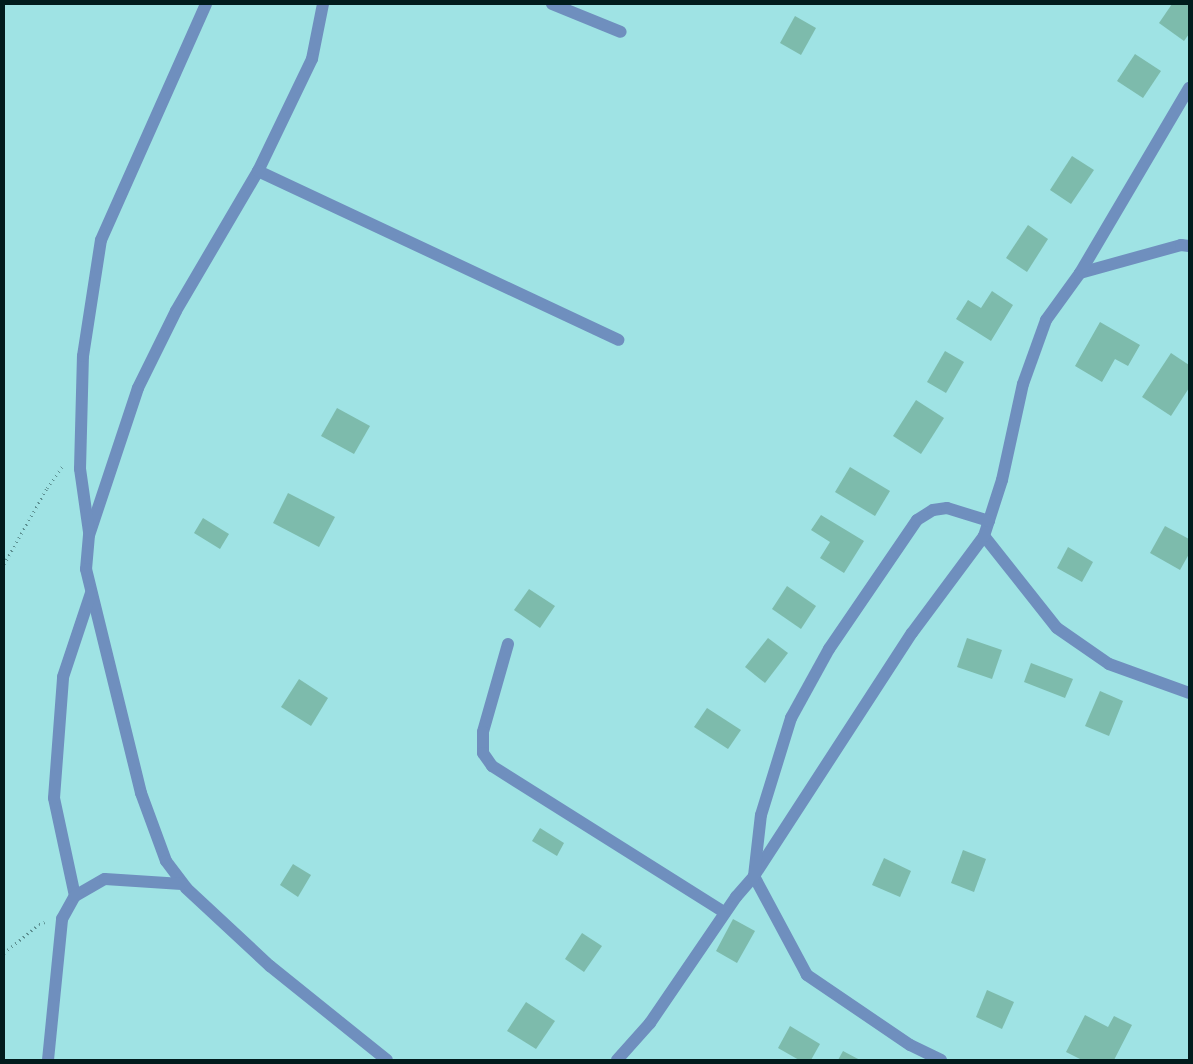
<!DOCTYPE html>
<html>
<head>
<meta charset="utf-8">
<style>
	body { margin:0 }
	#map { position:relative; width:1193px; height:1064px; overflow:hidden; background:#9fe3e4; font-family:Mulish,sans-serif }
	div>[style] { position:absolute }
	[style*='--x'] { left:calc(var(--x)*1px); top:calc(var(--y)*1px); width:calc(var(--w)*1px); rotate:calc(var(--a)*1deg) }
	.building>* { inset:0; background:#7dbbac }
	.path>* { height:3px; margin-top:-1.5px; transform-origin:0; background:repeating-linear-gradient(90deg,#5d9091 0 1px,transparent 0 5px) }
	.minor>* { height:12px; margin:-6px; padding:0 6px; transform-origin:6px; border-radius:6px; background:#6f8fbe }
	span { translate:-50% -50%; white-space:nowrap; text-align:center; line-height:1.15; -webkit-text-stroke:4.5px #9fe3e4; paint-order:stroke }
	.frame { position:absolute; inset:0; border:5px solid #011c1d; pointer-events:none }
</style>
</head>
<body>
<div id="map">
	<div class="building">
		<i style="clip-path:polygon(1172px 4px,1189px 4px,1189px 34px,1184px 41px,1159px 23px)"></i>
		<i style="clip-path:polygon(795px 16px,816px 28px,801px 55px,780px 43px)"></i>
		<i style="clip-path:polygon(1135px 54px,1161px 71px,1143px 98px,1117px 81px)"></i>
		<i style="clip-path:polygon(1072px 156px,1094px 170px,1071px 204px,1050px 190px)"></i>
		<i style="clip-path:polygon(1028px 225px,1048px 239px,1027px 272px,1006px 258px)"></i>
		<i style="clip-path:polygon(992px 291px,1013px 305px,991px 341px,956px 319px,968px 300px,981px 308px)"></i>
		<i style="clip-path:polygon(1100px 322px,1140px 345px,1128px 366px,1115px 359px,1102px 382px,1075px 366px)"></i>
		<i style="clip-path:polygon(945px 351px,964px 362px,946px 393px,927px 382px)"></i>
		<i style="clip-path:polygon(1171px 353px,1189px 365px,1189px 388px,1171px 416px,1142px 397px)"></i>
		<i style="clip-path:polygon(916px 400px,944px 418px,921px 454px,893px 436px)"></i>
		<i style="clip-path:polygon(337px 408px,370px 426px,354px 454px,321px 436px)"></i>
		<i style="clip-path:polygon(850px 467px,890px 491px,875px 516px,835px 492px)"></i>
		<i style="clip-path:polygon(288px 493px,335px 517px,319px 547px,273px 523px)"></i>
		<i style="clip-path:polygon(821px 515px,864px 541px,844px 573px,820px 558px,830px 542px,811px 530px)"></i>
		<i style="clip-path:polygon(203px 518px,229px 534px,220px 549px,194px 533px)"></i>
		<i style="clip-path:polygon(1165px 526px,1189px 539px,1189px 554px,1180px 570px,1150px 553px)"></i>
		<i style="clip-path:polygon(1068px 547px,1093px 562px,1082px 582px,1057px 568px)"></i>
		<i style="clip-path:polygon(787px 586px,816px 606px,801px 629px,772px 609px)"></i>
		<i style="clip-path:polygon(529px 589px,555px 606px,540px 628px,514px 610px)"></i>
		<i style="clip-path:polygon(768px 638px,788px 653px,765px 683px,745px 667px)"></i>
		<i style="clip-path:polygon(967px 638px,1002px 650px,992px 679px,957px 667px)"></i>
		<i style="clip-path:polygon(1031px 663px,1073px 679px,1065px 698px,1024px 682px)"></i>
		<i style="clip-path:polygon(299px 679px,328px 698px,311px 726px,281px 707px)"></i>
		<i style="clip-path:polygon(1100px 691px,1123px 701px,1109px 736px,1085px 726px)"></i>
		<i style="clip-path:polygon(707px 708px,741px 730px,728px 749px,694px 727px)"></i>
		<i style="clip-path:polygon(540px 828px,564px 843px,557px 856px,532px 841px)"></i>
		<i style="clip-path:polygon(963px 850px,986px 859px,974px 892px,951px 883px)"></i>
		<i style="clip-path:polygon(884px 858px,911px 871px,900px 897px,872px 885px)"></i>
		<i style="clip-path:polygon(293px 864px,311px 875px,298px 897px,280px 885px)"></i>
		<i style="clip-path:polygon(733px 919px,755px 931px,737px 963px,716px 951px)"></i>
		<i style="clip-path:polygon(582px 933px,602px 946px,584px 972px,565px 959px)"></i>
		<i style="clip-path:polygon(987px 990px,1014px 1002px,1002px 1029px,976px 1017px)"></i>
		<i style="clip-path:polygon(526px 1002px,555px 1021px,536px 1049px,507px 1031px)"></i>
		<i style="clip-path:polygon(1085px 1015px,1108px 1027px,1114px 1016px,1132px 1025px,1114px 1060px,1082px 1060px,1066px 1052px)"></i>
		<i style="clip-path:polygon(790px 1026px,820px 1044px,811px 1060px,799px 1060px,778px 1048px)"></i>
		<i style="clip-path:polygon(843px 1051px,860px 1060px,838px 1060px)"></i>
	</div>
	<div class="path">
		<i style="--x:4;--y:564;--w:87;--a:-60.5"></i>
		<i style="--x:47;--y:488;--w:28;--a:-55"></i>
		<i style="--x:4;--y:953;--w:45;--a:-39.6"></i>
		<i style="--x:39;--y:924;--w:6;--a:-18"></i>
	</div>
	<div class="minor">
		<i style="--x:323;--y:4;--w:56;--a:101.3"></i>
		<i style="--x:312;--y:59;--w:124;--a:115.7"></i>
		<i style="--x:258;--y:171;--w:162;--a:120.4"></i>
		<i style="--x:176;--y:311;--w:86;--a:116.3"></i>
		<i style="--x:138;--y:388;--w:155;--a:108.4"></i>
		<i style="--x:89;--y:535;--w:34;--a:95"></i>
		<i style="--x:86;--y:569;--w:231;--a:76.2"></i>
		<i style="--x:141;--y:793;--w:72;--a:69.8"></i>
		<i style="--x:166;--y:861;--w:34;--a:53"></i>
		<i style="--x:186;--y:888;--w:115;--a:42.9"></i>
		<i style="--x:270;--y:966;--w:150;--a:38.8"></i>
		<i style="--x:552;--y:4;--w:74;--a:22.1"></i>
		<i style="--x:258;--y:171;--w:398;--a:25.1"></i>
		<i style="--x:1080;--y:273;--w:105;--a:-15.5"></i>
		<i style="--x:1181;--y:245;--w:8;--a:7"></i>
		<i style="--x:89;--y:532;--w:64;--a:-98.1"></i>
		<i style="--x:80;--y:469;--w:113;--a:-88.5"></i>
		<i style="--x:83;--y:356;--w:117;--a:-81.2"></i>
		<i style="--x:101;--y:240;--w:258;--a:-66"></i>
		<i style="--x:984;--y:536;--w:117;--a:51.6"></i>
		<i style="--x:1057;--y:628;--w:63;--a:34.7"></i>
		<i style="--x:1109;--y:664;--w:85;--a:19.9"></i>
		<i style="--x:508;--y:644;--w:91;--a:105.9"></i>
		<i style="--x:483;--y:732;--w:21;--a:90"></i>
		<i style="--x:483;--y:753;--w:16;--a:55"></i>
		<i style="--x:492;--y:766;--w:275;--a:32.2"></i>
		<i style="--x:75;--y:896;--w:100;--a:-102.1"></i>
		<i style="--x:54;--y:798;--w:121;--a:-85.7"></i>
		<i style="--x:63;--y:677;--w:89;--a:-71.6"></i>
		<i style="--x:48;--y:1060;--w:142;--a:-84.3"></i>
		<i style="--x:62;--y:919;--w:26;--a:-61"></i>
		<i style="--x:75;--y:896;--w:34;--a:-30"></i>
		<i style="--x:105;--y:879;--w:77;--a:3.7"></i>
		<i style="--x:617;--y:1060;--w:50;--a:-48.3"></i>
		<i style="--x:650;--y:1023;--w:153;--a:-55.7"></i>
		<i style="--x:736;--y:897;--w:28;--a:-49"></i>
		<i style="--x:754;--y:876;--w:290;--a:-57"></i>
		<i style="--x:912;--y:633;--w:121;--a:-53.4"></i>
		<i style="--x:984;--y:536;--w:59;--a:-72.2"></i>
		<i style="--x:1002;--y:480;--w:98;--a:-77.7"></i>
		<i style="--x:1023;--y:384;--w:68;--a:-70.2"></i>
		<i style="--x:1046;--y:320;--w:58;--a:-54.1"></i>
		<i style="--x:1080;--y:273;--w:215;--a:-59.5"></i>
		<i style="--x:941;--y:1060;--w:34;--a:-154"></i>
		<i style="--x:910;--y:1045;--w:125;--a:-145.8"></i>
		<i style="--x:807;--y:975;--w:112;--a:-118.2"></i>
		<i style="--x:754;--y:876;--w:61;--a:-83.5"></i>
		<i style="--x:761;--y:815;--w:102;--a:-72.8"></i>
		<i style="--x:791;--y:718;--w:79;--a:-61.2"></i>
		<i style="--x:829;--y:649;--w:156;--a:-55.7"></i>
		<i style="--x:917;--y:520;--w:19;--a:-32"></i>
		<i style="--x:933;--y:510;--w:14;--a:-8"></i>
		<i style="--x:947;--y:508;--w:44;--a:17.2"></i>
	</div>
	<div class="frame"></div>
</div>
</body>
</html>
